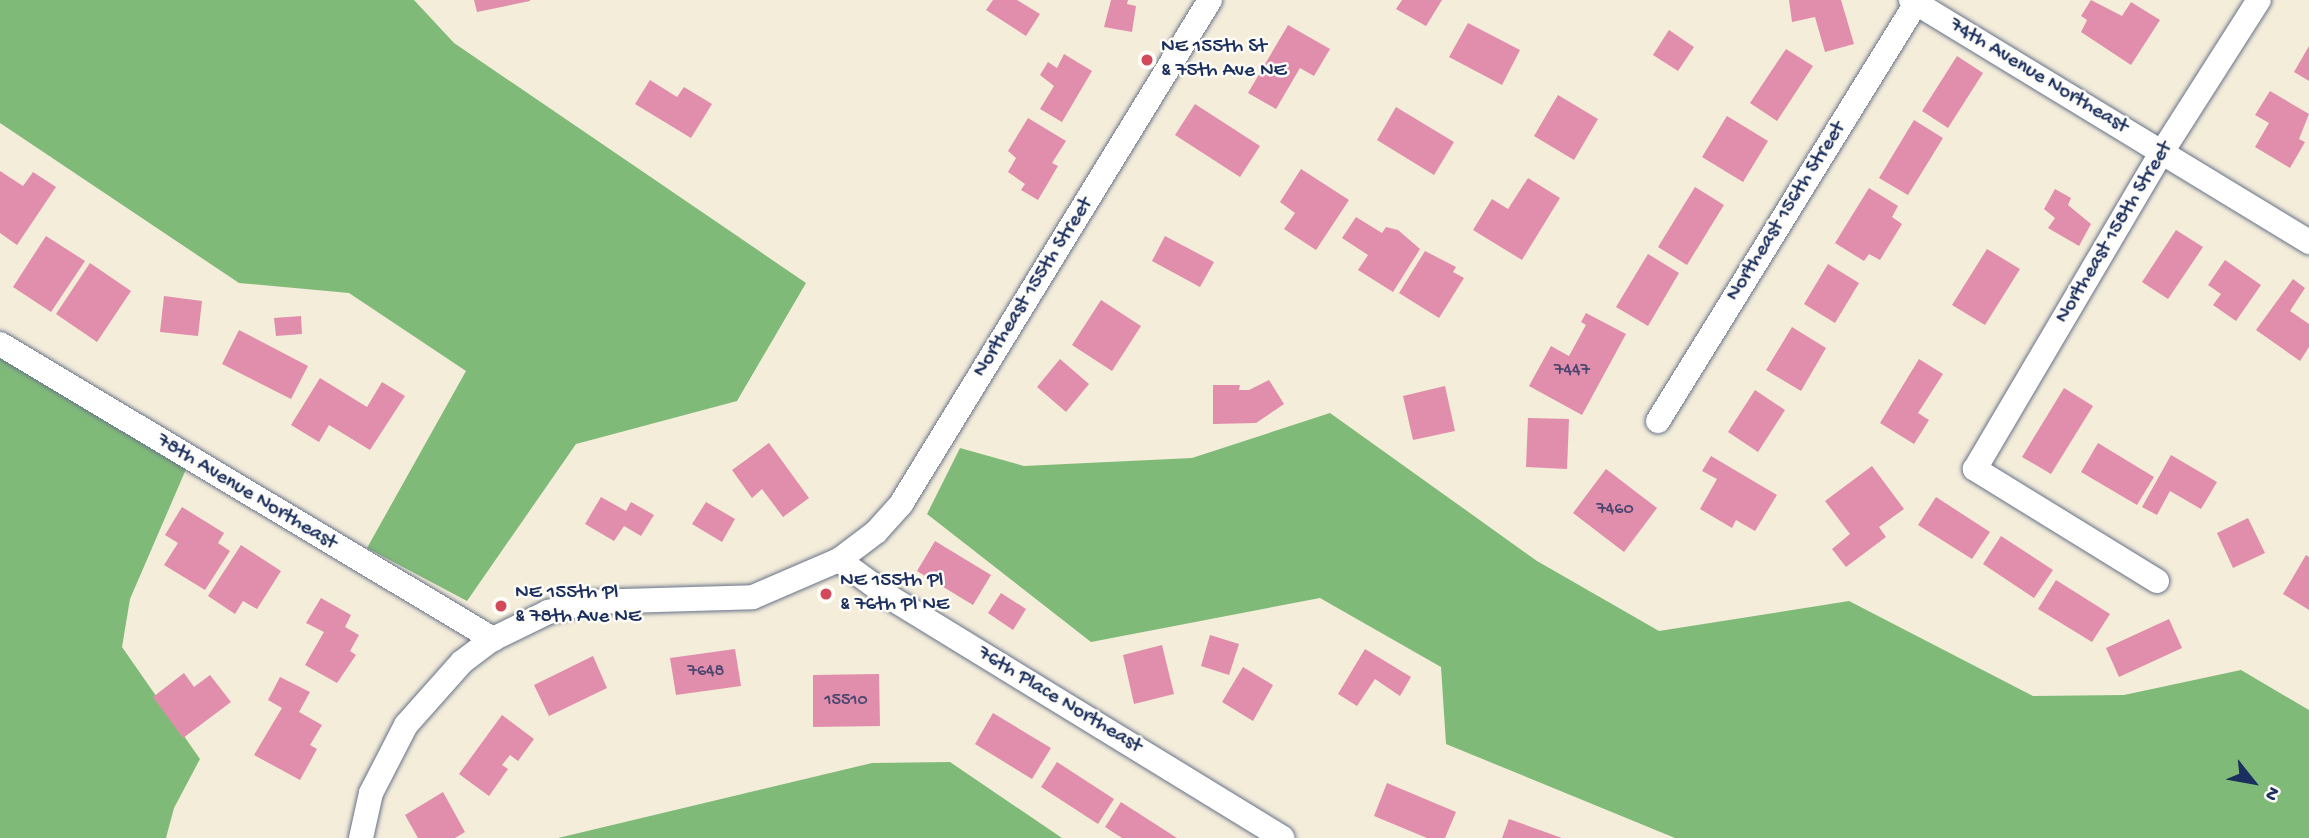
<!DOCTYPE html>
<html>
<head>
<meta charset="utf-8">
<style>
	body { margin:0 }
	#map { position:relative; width:2309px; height:838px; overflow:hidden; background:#f4edda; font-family:"Gochi Hand",sans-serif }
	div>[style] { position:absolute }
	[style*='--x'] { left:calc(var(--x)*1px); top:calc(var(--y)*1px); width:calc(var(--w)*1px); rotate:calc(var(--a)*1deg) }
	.forest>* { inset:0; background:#80ba79 }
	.building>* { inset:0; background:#e08eab }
	.roads { filter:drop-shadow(0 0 2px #677289) drop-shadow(0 0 2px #677289) }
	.minor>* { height:24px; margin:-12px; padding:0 12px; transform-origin:12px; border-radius:12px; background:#fff }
	.dots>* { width:19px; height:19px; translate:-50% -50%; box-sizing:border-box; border:4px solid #fdfcf7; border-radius:50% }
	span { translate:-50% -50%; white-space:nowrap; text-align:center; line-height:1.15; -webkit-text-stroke:5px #fdfcf7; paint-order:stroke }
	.number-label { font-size:18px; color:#4c4771 }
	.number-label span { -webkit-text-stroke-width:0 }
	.poi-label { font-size:21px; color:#1b2f5e }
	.left { translate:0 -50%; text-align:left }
	.street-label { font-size:21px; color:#1b2f5e }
	.north { position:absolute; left:2218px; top:747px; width:70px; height:70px; -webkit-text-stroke:5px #fdfcf7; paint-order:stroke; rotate:121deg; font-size:19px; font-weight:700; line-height:28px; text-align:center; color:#1b2f5e }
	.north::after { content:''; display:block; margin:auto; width:24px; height:32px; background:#1b2f5e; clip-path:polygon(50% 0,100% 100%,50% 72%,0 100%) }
</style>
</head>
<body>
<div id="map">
	<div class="forest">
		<i style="clip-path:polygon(0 0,414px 0,454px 43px,806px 283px,737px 401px,576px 444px,467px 601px,367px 548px,466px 371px,349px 293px,239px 283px,0 123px)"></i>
		<i style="clip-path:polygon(0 344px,190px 460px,130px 599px,122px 647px,200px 759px,174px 808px,166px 838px,0 838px)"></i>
		<i style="clip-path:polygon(1330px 413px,1537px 561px,1659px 631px,1849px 601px,2033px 696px,2124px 695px,2241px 670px,2309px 710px,2309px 838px,1675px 838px,1446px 744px,1441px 667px,1320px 598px,1091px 642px,927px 514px,960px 448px,1024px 466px,1192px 458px)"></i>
		<i style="clip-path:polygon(950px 762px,1062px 838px,558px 838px,872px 763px)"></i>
	</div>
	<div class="building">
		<i style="clip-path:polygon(474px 0,530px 0,530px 1px,477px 12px)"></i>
		<i style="clip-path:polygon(993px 0,1017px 0,1040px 14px,1026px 36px,986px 10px)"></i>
		<i style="clip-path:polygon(1111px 0,1128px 0,1127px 4px,1136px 6px,1132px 32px,1104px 27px)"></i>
		<i style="clip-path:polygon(1402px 0,1442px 0,1426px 26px,1396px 9px)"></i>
		<i style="clip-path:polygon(1789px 0,1841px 0,1854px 44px,1825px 52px,1815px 17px,1792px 22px)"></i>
		<i style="clip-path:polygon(2091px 0,2122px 16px,2131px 2px,2160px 20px,2131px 65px,2081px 32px,2087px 20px,2081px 16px)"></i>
		<i style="clip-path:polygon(1468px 23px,1520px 50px,1502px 85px,1449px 57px)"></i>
		<i style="clip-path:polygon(1288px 25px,1330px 49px,1314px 76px,1300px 68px,1276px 109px,1248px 93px)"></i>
		<i style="clip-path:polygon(1669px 30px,1694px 47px,1678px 71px,1653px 55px)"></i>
		<i style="clip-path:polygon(2309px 46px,2309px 81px,2294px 72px)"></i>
		<i style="clip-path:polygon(1786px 49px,1813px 66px,1777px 121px,1750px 103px)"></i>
		<i style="clip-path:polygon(1064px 54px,1092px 71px,1062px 122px,1040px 109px,1054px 86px,1040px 75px,1048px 62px,1057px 68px)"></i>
		<i style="clip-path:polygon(1957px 56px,1983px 73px,1948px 128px,1922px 111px)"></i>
		<i style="clip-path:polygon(650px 80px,677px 97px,684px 87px,712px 104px,691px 138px,635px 104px)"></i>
		<i style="clip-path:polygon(2270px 91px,2309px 114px,2299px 139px,2305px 142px,2290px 168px,2255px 147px,2269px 123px,2255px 115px)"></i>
		<i style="clip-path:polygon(1558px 95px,1598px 119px,1574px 160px,1534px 136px)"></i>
		<i style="clip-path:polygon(1195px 104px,1260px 146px,1240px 177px,1175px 135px)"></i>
		<i style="clip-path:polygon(1396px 107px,1454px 142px,1434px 175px,1377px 140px)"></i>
		<i style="clip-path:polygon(1727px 116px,1768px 141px,1743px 182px,1702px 157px)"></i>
		<i style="clip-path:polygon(1028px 118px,1066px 141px,1052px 163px,1058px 166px,1038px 200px,1021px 190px,1025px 184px,1008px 172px,1016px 158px,1008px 151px)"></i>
		<i style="clip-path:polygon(1914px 120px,1943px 138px,1908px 195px,1879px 178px)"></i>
		<i style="clip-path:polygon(1301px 169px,1349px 200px,1316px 250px,1284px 229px,1295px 213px,1280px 202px)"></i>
		<i style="clip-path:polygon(0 171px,23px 186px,33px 172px,56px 187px,17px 245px,0 233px)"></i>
		<i style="clip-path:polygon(1528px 178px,1560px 198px,1522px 260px,1473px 230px,1492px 199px,1508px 209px)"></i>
		<i style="clip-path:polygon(1695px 187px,1724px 205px,1687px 265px,1658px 247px)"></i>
		<i style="clip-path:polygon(1869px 188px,1898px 206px,1892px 217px,1902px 224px,1880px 260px,1869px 254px,1864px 261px,1835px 243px)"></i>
		<i style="clip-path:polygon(2055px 189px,2071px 198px,2068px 205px,2091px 224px,2079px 246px,2048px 228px,2055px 218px,2044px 209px)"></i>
		<i style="clip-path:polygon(1356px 217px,1382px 233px,1386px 227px,1398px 230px,1420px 249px,1393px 292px,1358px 270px,1368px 255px,1342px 238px)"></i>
		<i style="clip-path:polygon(2176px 230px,2203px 247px,2168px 299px,2142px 282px)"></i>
		<i style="clip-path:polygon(46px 236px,85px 261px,51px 312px,13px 287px)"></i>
		<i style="clip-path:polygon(1165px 236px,1214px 262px,1200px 287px,1152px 261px)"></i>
		<i style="clip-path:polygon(1987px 249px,2020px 269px,1985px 325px,1952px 305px)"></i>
		<i style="clip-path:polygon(1425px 251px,1456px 267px,1453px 272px,1464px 278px,1439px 318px,1399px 293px)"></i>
		<i style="clip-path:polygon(1648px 254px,1679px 273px,1648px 326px,1616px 307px)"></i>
		<i style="clip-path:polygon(2225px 260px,2261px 285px,2236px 321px,2213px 305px,2221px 294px,2208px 285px)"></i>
		<i style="clip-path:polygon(90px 263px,131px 291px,97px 342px,56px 314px)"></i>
		<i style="clip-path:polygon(1828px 264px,1859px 283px,1835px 323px,1804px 304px)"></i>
		<i style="clip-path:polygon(2293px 279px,2305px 288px,2290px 311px,2309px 324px,2309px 347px,2300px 361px,2256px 330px)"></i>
		<i style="clip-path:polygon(164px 296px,202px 301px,198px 336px,160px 332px)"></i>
		<i style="clip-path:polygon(1101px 300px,1141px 326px,1112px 371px,1072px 345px)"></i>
		<i style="clip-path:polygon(1586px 313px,1626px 334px,1582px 415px,1529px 386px,1551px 346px,1569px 356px,1586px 325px,1581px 322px)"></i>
		<i style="clip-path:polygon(301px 316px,302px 334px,276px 336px,274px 318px)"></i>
		<i style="clip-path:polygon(1792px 327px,1826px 348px,1801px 391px,1766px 370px)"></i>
		<i style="clip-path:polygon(239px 330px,308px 366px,291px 399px,222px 364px)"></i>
		<i style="clip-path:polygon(1060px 359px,1089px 384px,1066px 412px,1037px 387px)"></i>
		<i style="clip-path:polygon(1919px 359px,1943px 374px,1918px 413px,1929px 420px,1914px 444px,1880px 423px)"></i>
		<i style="clip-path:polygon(320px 378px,367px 407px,382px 382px,405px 396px,370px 450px,329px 425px,319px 442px,291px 425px)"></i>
		<i style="clip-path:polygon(1269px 380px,1284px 404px,1256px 423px,1213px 424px,1213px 385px,1240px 385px,1239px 390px,1249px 390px)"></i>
		<i style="clip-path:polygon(1445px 386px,1455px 431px,1413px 440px,1403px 396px)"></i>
		<i style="clip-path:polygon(2064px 388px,2093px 406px,2051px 474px,2022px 457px)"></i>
		<i style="clip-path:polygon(1755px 390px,1785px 410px,1758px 452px,1728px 432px)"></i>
		<i style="clip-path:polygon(1528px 418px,1569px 419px,1567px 469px,1526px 467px)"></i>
		<i style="clip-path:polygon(769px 443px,809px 498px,783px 517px,762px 489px,752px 498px,732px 470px)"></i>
		<i style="clip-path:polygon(2098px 443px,2154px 477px,2137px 505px,2081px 472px)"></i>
		<i style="clip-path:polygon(2171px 455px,2217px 482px,2201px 509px,2170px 491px,2157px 515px,2142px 507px)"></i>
		<i style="clip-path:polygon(1711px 456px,1777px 495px,1755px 531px,1736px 520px,1732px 528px,1700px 509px,1717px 479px,1702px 471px)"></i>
		<i style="clip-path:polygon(1872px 466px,1904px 509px,1879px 527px,1886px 537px,1846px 567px,1832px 549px,1850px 534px,1825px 501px)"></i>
		<i style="clip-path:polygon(1606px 469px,1657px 508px,1624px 552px,1573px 513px)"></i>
		<i style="clip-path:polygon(601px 497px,626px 511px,631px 502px,654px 515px,641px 536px,624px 526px,614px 541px,585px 524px)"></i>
		<i style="clip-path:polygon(1936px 497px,1990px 532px,1972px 559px,1918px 525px)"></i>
		<i style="clip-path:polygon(706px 502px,735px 519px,722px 542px,692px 524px)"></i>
		<i style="clip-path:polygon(182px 507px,224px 533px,218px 543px,230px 551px,205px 590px,164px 565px,178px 543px,165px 535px)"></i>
		<i style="clip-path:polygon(2248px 518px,2265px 553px,2233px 568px,2217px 533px)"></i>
		<i style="clip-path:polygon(2001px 536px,2053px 570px,2034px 598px,1983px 564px)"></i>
		<i style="clip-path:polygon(935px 541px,991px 575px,973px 605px,917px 571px)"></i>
		<i style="clip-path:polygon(241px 545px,281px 571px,257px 609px,243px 601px,235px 614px,208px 596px)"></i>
		<i style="clip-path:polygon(2306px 555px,2309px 557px,2309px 610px,2283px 594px)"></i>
		<i style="clip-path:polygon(2056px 580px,2110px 614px,2092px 642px,2038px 609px)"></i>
		<i style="clip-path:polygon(1001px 593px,1026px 609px,1013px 630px,988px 613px)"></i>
		<i style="clip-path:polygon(321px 598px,351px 615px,345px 627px,359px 635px,350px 651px,356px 655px,337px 683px,305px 665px,324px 632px,306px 623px)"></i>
		<i style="clip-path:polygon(2169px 619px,2182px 648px,2119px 677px,2106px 648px)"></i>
		<i style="clip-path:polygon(1210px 635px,1239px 644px,1229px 675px,1201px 666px)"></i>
		<i style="clip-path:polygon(1162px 645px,1174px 694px,1134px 704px,1123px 655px)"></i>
		<i style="clip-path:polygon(735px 649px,741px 686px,676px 695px,670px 658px)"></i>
		<i style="clip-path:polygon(1365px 649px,1411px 677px,1400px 696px,1375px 679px,1357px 706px,1338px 694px)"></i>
		<i style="clip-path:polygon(593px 656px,607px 688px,549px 716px,534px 685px)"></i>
		<i style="clip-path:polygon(1243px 667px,1273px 685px,1253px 721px,1222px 702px)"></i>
		<i style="clip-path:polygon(184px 673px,194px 687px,210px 675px,231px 702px,183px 738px,153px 697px)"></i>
		<i style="clip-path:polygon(879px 674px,880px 726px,813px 727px,813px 675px)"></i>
		<i style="clip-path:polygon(280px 677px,310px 692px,299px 712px,322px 725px,310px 745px,317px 749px,300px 780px,254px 755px,282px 708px,268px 700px)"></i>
		<i style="clip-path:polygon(993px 713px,1051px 748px,1032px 779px,975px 744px)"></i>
		<i style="clip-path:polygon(502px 715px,534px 739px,518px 761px,510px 755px,502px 765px,508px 769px,489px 796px,459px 774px)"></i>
		<i style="clip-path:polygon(1057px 762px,1114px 799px,1098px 824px,1041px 787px)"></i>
		<i style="clip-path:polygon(1387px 783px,1456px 812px,1445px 838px,1427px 838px,1374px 816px)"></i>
		<i style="clip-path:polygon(443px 792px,465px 832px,455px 838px,418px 838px,405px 815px)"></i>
		<i style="clip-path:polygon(1121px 802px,1177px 838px,1122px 838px,1105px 827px)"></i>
		<i style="clip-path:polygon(1509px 819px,1562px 838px,1502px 838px)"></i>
	</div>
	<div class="roads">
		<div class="minor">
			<i style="--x:1911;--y:0;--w:466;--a:31.3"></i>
			<i style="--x:0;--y:344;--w:575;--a:30.9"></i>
			<i style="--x:1658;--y:421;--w:491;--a:-58.3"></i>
			<i style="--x:839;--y:560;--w:64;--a:36.2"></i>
			<i style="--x:891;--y:598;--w:459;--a:31.5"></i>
			<i style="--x:2157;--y:581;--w:214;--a:-148.4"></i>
			<i style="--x:1975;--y:469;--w:368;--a:-59.5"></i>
			<i style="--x:2162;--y:152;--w:180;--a:-57.5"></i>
			<i style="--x:361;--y:838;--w:46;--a:-77.5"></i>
			<i style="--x:371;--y:793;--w:76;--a:-62.8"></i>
			<i style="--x:406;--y:725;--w:84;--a:-48.4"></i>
			<i style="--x:462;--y:662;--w:39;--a:-37"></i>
			<i style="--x:493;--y:639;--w:61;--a:-26.1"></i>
			<i style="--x:548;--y:612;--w:42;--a:-13.7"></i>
			<i style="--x:589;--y:602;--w:164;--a:-1.7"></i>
			<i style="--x:753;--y:597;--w:94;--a:-23.3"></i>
			<i style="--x:839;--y:560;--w:46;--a:-37.1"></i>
			<i style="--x:876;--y:532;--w:38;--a:-48"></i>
			<i style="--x:901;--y:504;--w:591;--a:-58.49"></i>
		</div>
	</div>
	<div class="dots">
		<i style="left:1147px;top:60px;background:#d1495b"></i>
		<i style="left:826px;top:594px;background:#d1495b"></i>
		<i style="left:501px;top:606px;background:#d1495b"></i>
	</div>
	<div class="number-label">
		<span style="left:1572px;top:371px">7447</span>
		<span style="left:1615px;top:510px">7460</span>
		<span style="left:706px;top:672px">7648</span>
		<span style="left:846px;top:701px">15510</span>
	</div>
	<div class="poi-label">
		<span class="left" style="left:1161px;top:60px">NE 155th St<br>&amp; 75th Ave NE</span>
		<span class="left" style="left:840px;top:594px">NE 155th Pl<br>&amp; 76th Pl NE</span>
		<span class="left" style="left:515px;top:606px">NE 155th Pl<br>&amp; 78th Ave NE</span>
	</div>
	<div class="street-label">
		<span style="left:2038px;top:77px;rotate:31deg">74th Avenue Northeast</span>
		<span style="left:1787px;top:212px;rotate:-58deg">Northeast 156th Street</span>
		<span style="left:2115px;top:233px;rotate:-59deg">Northeast 158th Street</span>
		<span style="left:1034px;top:288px;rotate:-58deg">Northeast 155th Street</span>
		<span style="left:246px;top:493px;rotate:31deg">78th Avenue Northeast</span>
		<span style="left:1059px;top:701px;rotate:31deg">76th Place Northeast</span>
	</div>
	<div class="north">N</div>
</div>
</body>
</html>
